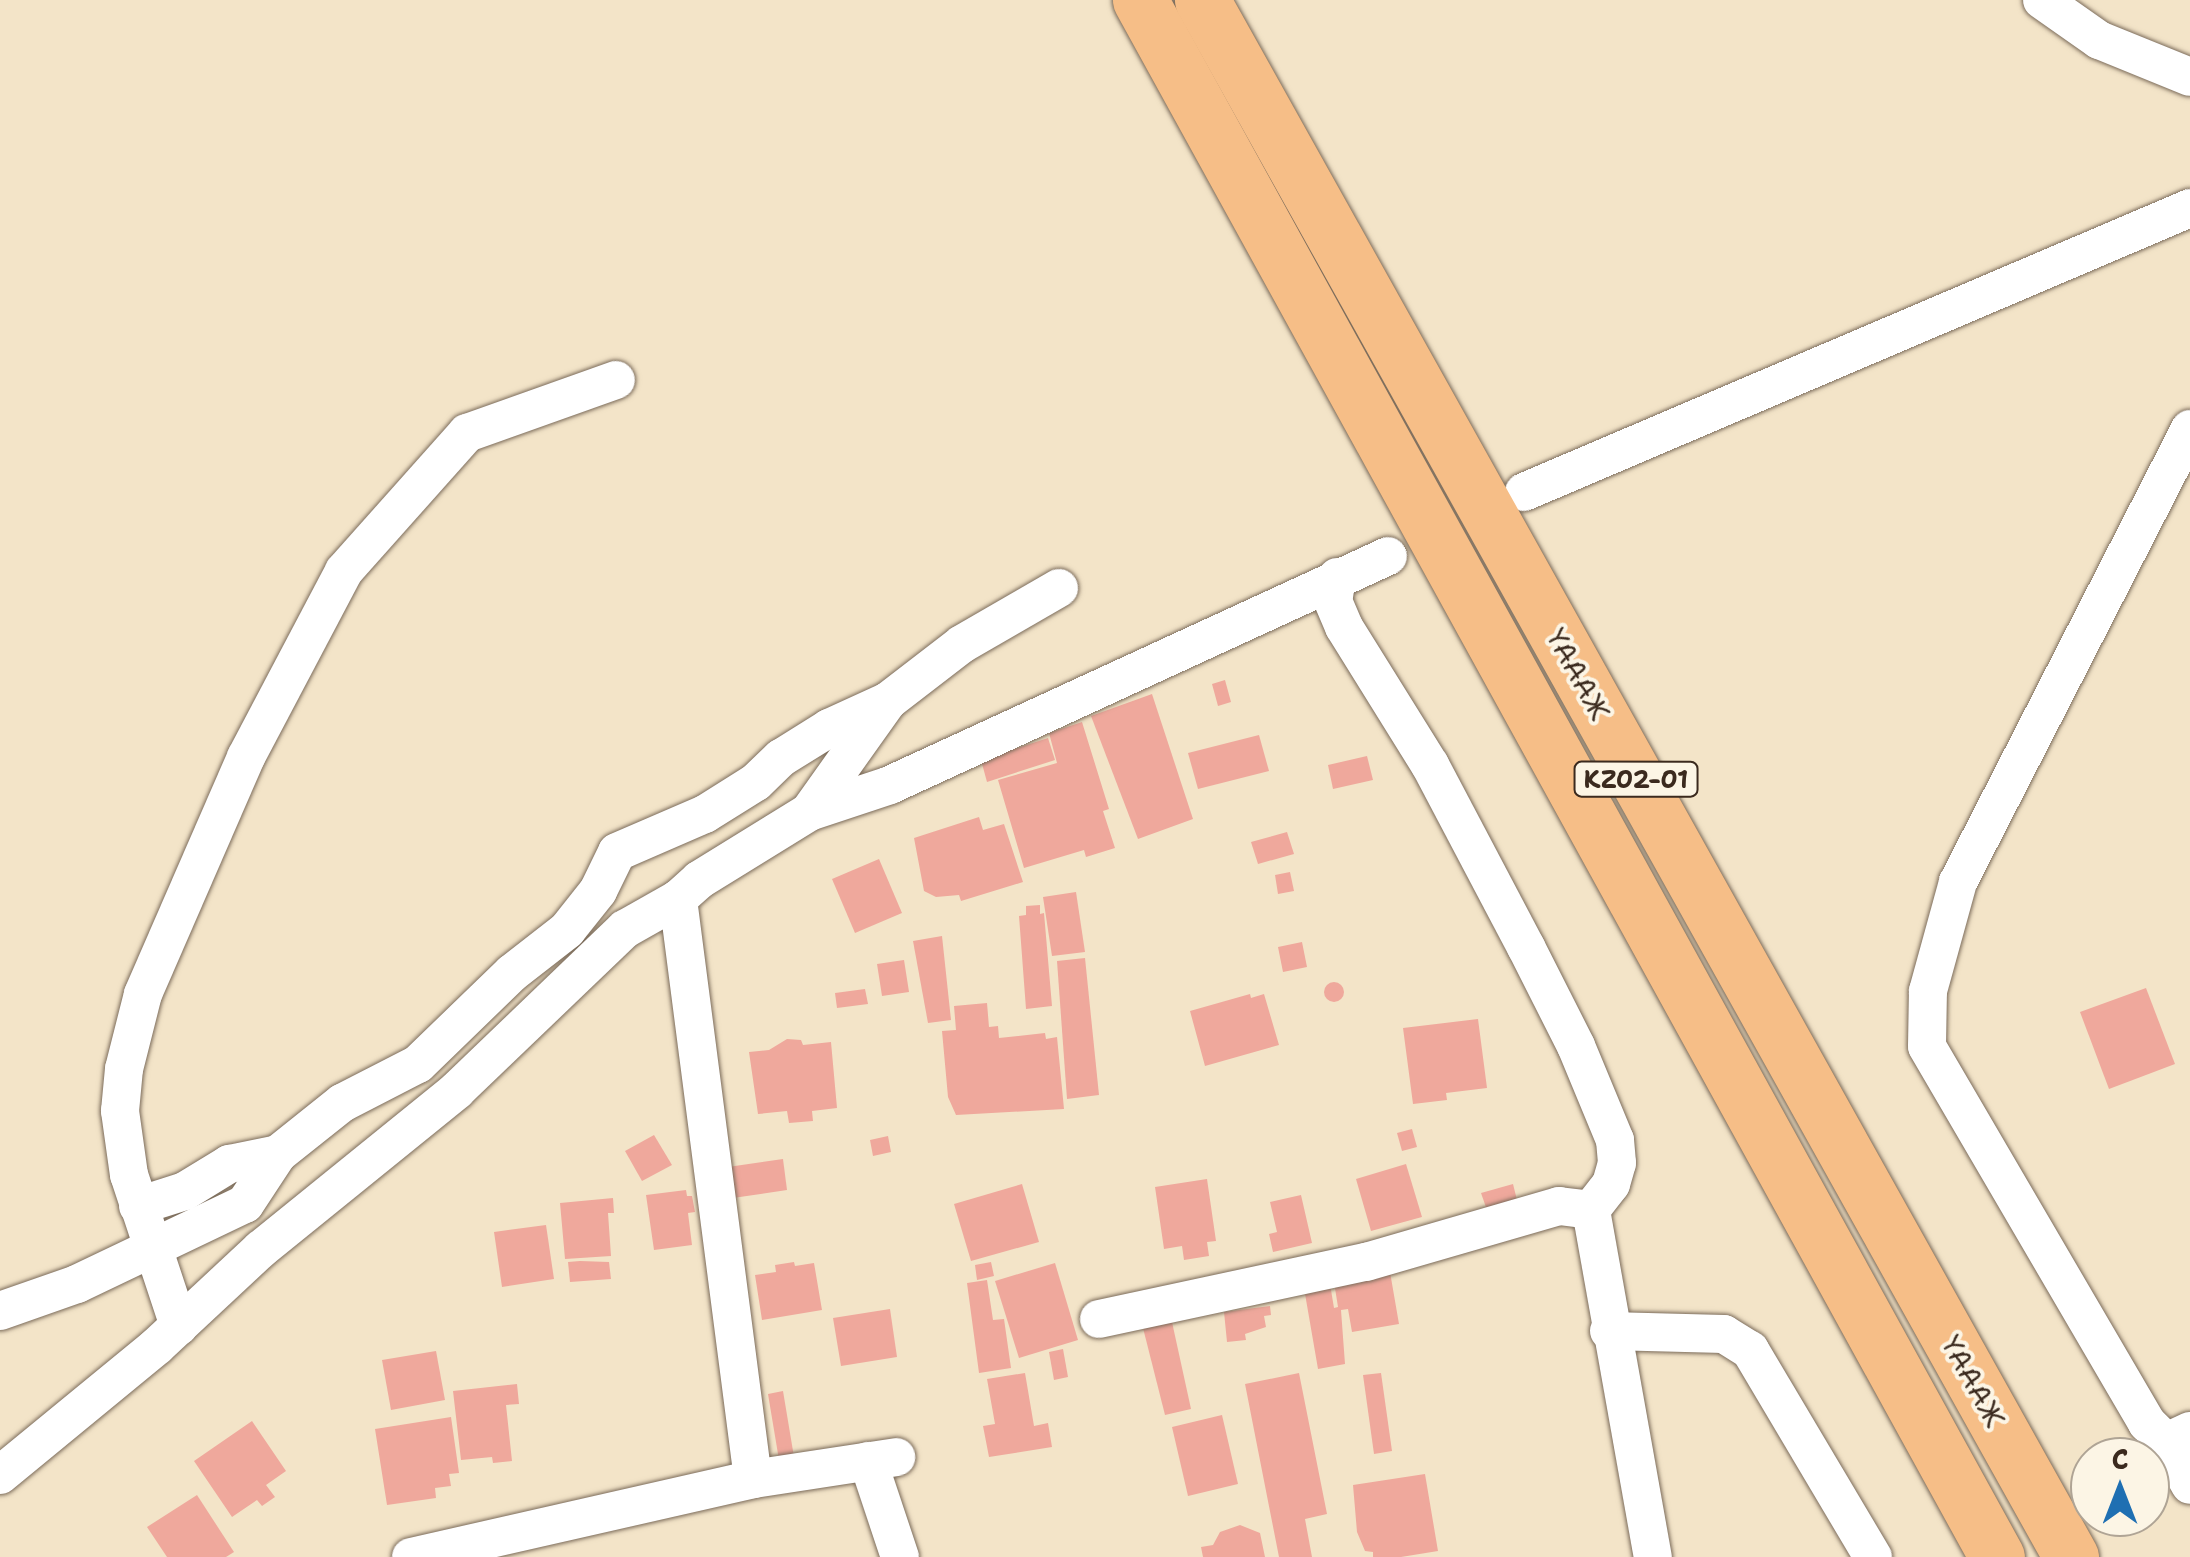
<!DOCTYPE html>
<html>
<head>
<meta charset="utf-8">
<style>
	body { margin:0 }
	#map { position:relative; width:2190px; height:1557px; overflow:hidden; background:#f3e4c8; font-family:"Shantell Sans",sans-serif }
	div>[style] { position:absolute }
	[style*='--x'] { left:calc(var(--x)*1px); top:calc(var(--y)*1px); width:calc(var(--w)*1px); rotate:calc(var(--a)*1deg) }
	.building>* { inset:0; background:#efa89c }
	.round { border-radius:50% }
	.roads { filter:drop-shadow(0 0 2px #7b6b5a) drop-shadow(0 0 2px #7b6b5a) }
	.minor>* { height:38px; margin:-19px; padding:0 19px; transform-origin:19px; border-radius:19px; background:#fff }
	.trunk>* { height:55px; margin:-27.5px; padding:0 27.5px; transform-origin:27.5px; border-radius:27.5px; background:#f6be87 }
	span { translate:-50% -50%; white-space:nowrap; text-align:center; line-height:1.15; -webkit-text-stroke:8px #fcf5e5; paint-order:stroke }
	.shield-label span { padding:2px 8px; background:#fcf5e5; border:2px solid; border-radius:8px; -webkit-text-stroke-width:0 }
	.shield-label { font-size:25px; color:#3b2a1e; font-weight:700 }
	.street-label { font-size:28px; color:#3b2a1e }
	.north { position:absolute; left:2070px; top:1437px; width:100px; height:100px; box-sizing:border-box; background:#fcf5e5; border:2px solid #afa495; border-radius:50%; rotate:0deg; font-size:28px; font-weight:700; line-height:40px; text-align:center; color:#3b2a1e }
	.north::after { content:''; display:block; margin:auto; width:35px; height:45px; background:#1f6fb2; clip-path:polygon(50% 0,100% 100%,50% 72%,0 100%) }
</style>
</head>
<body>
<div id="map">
	<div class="building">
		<i style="clip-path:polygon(1225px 680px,1231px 702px,1218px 706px,1212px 684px)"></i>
		<i style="clip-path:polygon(1152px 694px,1193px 819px,1138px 839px,1091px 716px)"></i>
		<i style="clip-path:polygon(1082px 722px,1109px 809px,1103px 811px,1115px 848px,1086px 857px,1084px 850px,1024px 868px,998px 780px,1057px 763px,1049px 733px)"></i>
		<i style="clip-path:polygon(1259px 735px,1269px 771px,1198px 789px,1188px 753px)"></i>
		<i style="clip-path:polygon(1048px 738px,1055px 760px,987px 782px,981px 760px)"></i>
		<i style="clip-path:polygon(1367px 756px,1373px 780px,1333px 789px,1328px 765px)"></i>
		<i style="clip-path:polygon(979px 817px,983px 830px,1004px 824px,1023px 882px,961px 901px,959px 895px,936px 897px,924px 891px,914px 838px)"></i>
		<i style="clip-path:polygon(1287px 832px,1294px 854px,1258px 864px,1251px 842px)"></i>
		<i style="clip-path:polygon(879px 859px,902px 913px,855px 933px,832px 879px)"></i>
		<i style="clip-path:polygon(1290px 872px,1294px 891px,1278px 894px,1275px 875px)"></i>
		<i style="clip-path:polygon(1076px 892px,1085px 952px,1052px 956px,1043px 897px)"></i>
		<i style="clip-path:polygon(1040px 905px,1040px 914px,1044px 913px,1052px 1006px,1026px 1009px,1019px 916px,1026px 915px,1026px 906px)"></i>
		<i style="clip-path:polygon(942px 936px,951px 1020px,928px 1023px,913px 941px)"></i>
		<i style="clip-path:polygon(1302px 942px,1307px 967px,1283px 972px,1278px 947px)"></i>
		<i style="clip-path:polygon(1085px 958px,1099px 1095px,1067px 1099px,1057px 961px)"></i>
		<i style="clip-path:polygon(904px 960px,909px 992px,882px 996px,877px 964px)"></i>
		<i class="round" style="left:1324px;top:982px;width:20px;height:20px"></i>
		<i style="clip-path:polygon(2146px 988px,2175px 1064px,2109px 1089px,2080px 1012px)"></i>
		<i style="clip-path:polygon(865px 989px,868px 1004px,837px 1008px,835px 993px)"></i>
		<i style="clip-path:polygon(1250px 994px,1251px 998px,1264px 994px,1279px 1045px,1205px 1066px,1190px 1011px)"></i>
		<i style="clip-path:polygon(987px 1003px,989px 1027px,998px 1026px,999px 1038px,1045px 1033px,1046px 1039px,1057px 1037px,1064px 1109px,956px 1115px,948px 1097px,942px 1031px,956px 1030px,954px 1006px)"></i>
		<i style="clip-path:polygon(1478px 1019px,1487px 1088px,1446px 1093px,1447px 1100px,1413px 1104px,1403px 1028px)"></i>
		<i style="clip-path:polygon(787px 1039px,801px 1040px,803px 1045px,831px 1042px,837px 1108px,812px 1111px,813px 1121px,789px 1123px,787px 1111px,758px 1114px,749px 1052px,769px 1050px)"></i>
		<i style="clip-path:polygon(1412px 1129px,1417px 1147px,1402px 1151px,1397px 1133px)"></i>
		<i style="clip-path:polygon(654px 1135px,672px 1165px,642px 1181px,625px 1151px)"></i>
		<i style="clip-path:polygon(888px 1136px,891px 1152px,873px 1156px,870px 1140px)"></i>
		<i style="clip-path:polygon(783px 1159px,787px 1190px,733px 1198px,728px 1167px)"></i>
		<i style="clip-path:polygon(1406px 1164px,1422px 1217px,1371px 1231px,1356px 1179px)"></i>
		<i style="clip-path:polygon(1207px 1179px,1216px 1241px,1207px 1242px,1209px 1256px,1184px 1260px,1182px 1246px,1164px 1249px,1155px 1187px)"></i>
		<i style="clip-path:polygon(1022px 1184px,1039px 1242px,971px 1261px,954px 1204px)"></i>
		<i style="clip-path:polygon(1513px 1184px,1518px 1204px,1488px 1213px,1481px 1193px)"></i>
		<i style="clip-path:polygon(686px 1190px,687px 1196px,692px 1196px,695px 1212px,688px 1213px,692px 1245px,654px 1250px,646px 1195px)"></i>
		<i style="clip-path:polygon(1301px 1195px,1312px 1243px,1273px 1252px,1269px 1234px,1277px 1232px,1270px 1202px)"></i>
		<i style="clip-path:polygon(613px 1198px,614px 1213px,608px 1213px,611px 1256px,565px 1259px,560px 1203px)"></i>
		<i style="clip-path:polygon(546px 1225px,554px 1279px,502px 1287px,494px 1232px)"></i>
		<i style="clip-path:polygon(580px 1261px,609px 1262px,611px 1279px,570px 1282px,568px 1262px)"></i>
		<i style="clip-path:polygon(794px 1262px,795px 1266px,814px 1263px,822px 1310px,762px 1320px,755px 1275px,776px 1272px,775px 1265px)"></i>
		<i style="clip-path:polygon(991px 1262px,994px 1276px,977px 1280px,975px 1265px)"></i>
		<i style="clip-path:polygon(1055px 1263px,1078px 1340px,1019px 1358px,995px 1281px)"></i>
		<i style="clip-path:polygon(1390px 1272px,1399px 1324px,1352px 1332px,1348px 1309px,1341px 1310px,1345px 1364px,1318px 1369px,1304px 1288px,1330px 1284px,1334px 1308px,1338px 1307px,1334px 1282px)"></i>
		<i style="clip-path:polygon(987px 1280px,993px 1320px,1004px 1319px,1011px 1368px,979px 1373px,967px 1283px)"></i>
		<i style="clip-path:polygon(1270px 1306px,1271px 1315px,1264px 1316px,1266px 1327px,1245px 1334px,1246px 1340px,1227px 1342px,1224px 1312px)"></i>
		<i style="clip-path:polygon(890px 1309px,897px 1357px,841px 1366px,833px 1318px)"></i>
		<i style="clip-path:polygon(1172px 1322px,1191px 1409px,1165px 1415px,1143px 1328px)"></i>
		<i style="clip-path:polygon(1063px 1349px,1068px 1377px,1054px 1380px,1049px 1352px)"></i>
		<i style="clip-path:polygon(436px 1351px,445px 1400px,391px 1410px,382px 1360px)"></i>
		<i style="clip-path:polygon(1025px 1373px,1034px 1426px,1048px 1423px,1052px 1447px,989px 1457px,983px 1426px,995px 1424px,987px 1379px)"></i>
		<i style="clip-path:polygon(1299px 1373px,1327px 1514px,1305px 1519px,1312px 1557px,1279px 1557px,1245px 1384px)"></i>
		<i style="clip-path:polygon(1381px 1373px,1392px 1451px,1374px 1454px,1363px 1375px)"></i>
		<i style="clip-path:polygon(517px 1384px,519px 1404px,506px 1405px,512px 1461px,493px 1463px,492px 1457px,461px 1460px,453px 1391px)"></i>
		<i style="clip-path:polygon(783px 1391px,794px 1457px,779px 1460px,768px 1394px)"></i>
		<i style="clip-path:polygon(1222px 1415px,1238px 1484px,1188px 1496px,1172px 1427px)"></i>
		<i style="clip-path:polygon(451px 1417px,459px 1473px,449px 1474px,451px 1486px,435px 1488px,436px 1498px,387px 1505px,375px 1429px)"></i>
		<i style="clip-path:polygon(252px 1421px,286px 1471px,266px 1485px,275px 1497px,262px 1506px,257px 1500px,232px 1517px,194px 1461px)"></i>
		<i style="clip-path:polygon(1425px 1474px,1438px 1551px,1401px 1557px,1373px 1557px,1373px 1552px,1365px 1551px,1357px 1532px,1353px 1485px)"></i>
		<i style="clip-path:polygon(197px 1495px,234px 1552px,226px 1557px,167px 1557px,147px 1527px)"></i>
		<i style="clip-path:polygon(1240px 1525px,1260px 1533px,1265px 1557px,1203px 1557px,1201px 1547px,1213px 1545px,1220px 1532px)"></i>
	</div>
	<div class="roads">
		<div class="minor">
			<i style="--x:2042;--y:0;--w:70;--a:35.1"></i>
			<i style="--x:2099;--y:40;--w:98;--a:22.1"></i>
			<i style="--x:1524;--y:492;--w:724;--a:-23.09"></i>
			<i style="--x:1337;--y:577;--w:24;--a:99"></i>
			<i style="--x:1333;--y:601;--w:28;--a:67"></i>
			<i style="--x:1344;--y:627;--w:163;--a:58.1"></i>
			<i style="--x:1430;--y:765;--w:206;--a:62.2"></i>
			<i style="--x:1526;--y:947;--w:111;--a:63.2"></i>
			<i style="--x:1576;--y:1046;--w:102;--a:67.5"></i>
			<i style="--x:1615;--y:1140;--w:23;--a:85"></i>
			<i style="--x:1617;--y:1163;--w:22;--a:106"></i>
			<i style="--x:1611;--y:1184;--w:33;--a:128"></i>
			<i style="--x:809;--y:812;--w:136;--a:-54.6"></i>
			<i style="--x:888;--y:701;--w:93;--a:-37.6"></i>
			<i style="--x:962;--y:644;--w:112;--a:-30"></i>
			<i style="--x:138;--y:1206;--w:49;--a:-17.7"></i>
			<i style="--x:185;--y:1191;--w:52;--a:-31.5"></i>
			<i style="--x:229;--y:1164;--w:50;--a:-11.5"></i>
			<i style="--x:0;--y:1311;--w:82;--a:-19.3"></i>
			<i style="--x:77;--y:1284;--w:186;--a:-25.5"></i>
			<i style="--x:245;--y:1204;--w:60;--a:-56.6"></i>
			<i style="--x:278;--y:1154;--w:82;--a:-38.6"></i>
			<i style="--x:342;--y:1103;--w:85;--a:-27.2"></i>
			<i style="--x:418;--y:1064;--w:131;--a:-44.1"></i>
			<i style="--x:512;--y:973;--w:70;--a:-38"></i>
			<i style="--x:567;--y:930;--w:50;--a:-51.5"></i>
			<i style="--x:598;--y:891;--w:43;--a:-64"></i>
			<i style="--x:617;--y:852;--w:96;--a:-23.4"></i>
			<i style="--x:705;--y:814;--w:60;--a:-32.1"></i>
			<i style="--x:756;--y:782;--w:35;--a:-44"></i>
			<i style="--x:781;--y:758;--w:57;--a:-32"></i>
			<i style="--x:829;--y:728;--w:65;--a:-24.6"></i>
			<i style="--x:1099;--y:1319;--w:273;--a:-12.1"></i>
			<i style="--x:1366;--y:1262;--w:201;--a:-16.2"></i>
			<i style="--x:1559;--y:1206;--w:32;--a:7"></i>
			<i style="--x:1591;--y:1210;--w:352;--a:79.9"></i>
			<i style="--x:179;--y:1326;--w:159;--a:-108.3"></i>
			<i style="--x:129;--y:1175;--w:65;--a:-98"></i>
			<i style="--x:120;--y:1111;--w:42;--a:-84.6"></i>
			<i style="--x:124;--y:1069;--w:77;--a:-75.8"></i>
			<i style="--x:143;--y:994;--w:258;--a:-66.5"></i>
			<i style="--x:246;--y:757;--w:210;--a:-62.2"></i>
			<i style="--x:344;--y:571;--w:185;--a:-48.3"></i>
			<i style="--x:467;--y:433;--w:158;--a:-19.6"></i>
			<i style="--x:1609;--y:1331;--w:115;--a:1.5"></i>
			<i style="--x:1724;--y:1334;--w:31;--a:32"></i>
			<i style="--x:1750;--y:1350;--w:241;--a:59.3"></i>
			<i style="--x:2190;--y:1431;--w:26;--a:155"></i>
			<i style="--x:2166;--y:1442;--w:49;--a:60.8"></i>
			<i style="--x:2166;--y:1442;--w:27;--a:-135"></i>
			<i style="--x:2147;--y:1423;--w:436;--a:-120.3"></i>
			<i style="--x:1927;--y:1046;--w:55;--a:-89"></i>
			<i style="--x:1928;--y:991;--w:113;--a:-74.6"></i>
			<i style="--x:1958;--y:882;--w:509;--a:-62.88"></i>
			<i style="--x:868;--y:1461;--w:101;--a:71.6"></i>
			<i style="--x:0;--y:1475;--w:203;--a:-39.4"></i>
			<i style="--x:157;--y:1346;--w:142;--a:-43"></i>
			<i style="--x:261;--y:1249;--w:252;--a:-39"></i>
			<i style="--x:457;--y:1090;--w:233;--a:-43.8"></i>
			<i style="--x:625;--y:929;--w:61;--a:-29.5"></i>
			<i style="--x:753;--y:1479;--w:585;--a:-97.37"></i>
			<i style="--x:678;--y:899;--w:28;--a:-42"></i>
			<i style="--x:699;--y:880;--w:129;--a:-31.7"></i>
			<i style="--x:809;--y:812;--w:85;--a:-18.4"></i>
			<i style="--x:890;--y:785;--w:548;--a:-24.69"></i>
			<i style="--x:411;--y:1557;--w:351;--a:-12.8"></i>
			<i style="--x:753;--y:1479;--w:145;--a:-8.7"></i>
		</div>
		<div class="trunk">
			<i style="--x:1140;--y:0;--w:1777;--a:61.17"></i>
			<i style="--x:1202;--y:0;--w:1783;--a:60.83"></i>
		</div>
	</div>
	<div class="shield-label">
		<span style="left:1636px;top:779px">KZ02-01</span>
	</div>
	<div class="street-label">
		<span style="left:1578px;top:674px;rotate:61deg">ҮАААЖ</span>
		<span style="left:1973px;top:1381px;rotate:61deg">ҮАААЖ</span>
	</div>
	<div class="north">С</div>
</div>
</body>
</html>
